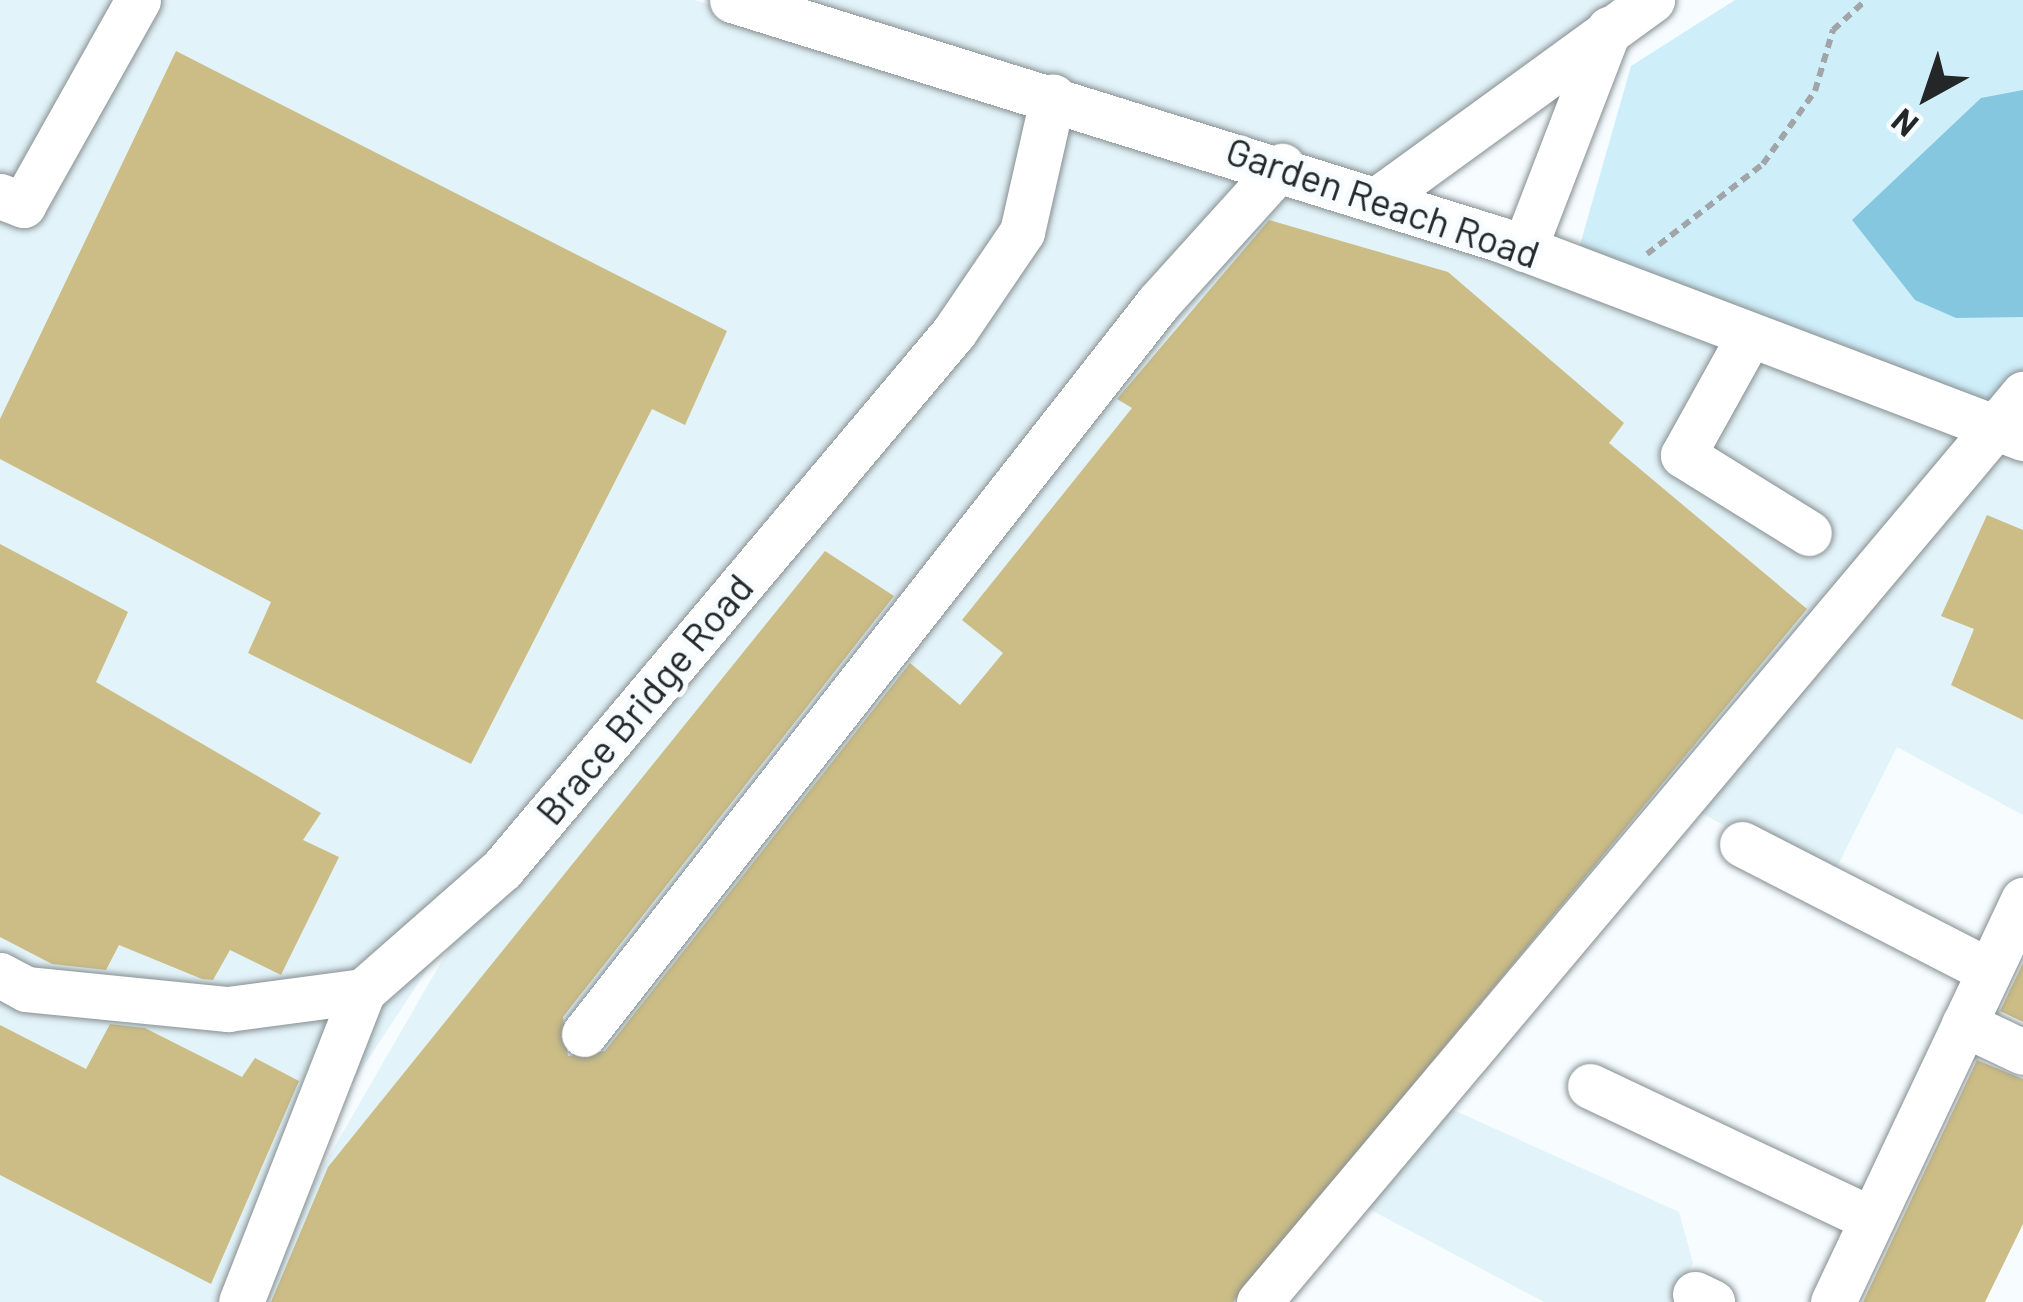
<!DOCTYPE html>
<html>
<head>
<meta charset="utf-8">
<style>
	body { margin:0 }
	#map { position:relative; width:2023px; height:1302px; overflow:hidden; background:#f6fcff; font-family:Barlow,sans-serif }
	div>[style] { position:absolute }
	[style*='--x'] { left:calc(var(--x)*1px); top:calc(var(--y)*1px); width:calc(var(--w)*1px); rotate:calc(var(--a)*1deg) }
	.built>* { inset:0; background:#e2f3f9 }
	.green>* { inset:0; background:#ceeefa }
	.water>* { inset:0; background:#85c7df }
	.building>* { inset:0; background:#ccbd86 }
	.path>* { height:6px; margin-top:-3px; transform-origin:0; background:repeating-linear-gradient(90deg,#a1a5a7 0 9px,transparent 0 15px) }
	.roads { filter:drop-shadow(0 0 3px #878f91) drop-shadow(0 0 3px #878f91) }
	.minor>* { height:45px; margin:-22.5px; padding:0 22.5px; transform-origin:22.5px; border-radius:22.5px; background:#fff }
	span { translate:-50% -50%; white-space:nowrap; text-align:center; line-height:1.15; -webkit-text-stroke:10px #f6fcff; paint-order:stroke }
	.street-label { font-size:39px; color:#242728 }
	.north { position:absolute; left:1867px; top:36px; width:120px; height:120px; -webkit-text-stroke:9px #f6fcff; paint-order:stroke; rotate:220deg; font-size:33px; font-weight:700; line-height:48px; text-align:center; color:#242728 }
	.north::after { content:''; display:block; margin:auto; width:42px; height:54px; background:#242728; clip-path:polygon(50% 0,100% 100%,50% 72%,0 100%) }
</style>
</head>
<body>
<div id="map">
	<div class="built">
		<i style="clip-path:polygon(0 0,694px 0,1041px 102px,1015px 232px,495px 866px,321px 1131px,227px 1302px,0 1302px)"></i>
		<i style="clip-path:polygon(757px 0,1636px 0,1372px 189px)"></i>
		<i style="clip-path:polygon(1061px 112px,1281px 180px,1980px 440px,1438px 1103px,1679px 1212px,1693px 1263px,1674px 1302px,1544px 1302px,1354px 1201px,1268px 1302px,245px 1302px,477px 900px,1034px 223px)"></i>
		<i style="clip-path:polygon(1987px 443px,2023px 456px,2023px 815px,1897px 747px,1829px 883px,1696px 810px)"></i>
	</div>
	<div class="green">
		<i style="clip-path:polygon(1735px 0,2023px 0,2023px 420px,1578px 252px,1631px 66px)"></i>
	</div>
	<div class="water">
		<i style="clip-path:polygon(2023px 90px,2023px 317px,1956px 318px,1915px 300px,1852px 220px,1981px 98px)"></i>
	</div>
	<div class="building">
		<i style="clip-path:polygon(176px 51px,727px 331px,685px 425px,652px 409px,471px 764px,248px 653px,271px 602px,0 459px,0 419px)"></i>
		<i style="clip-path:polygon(1269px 220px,1448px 272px,1624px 423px,1609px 443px,1807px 609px,1233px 1302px,271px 1302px,328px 1167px,825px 551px,894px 596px,563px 1017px,568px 1056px,605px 1051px,910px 663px,960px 705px,1003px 653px,962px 620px,1132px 408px,1117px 399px)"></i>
		<i style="clip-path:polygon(1987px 515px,2023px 530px,2023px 720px,1951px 685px,1974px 629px,1941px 616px)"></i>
		<i style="clip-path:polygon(0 544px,128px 612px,96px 682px,321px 813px,303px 840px,339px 857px,281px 975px,230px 950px,213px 980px,202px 979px,119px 945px,106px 970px,52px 964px,0 937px)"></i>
		<i style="clip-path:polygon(2023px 963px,2023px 1022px,2000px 1011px)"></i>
		<i style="clip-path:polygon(110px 1024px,145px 1028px,242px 1077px,255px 1058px,299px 1081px,211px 1284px,0 1175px,0 1025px,86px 1069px)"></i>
		<i style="clip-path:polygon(1977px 1060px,2023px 1079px,2023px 1224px,1985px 1302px,1863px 1302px)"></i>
	</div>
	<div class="path">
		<i style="--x:1647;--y:254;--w:147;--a:-37.8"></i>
		<i style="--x:1763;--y:164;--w:90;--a:-54.5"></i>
		<i style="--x:1815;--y:91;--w:64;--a:-73.6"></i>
		<i style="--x:1833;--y:30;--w:45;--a:-42.3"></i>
	</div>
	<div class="roads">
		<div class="minor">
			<i style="--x:732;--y:0;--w:803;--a:17.31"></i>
			<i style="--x:1499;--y:239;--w:561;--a:20.8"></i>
			<i style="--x:0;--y:196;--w:25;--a:21"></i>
			<i style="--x:23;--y:205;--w:235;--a:-60.7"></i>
			<i style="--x:1378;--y:199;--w:339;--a:-36"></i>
			<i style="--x:1524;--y:249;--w:236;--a:-68.9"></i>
			<i style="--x:1749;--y:336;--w:136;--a:119"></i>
			<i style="--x:1683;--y:455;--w:148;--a:31.8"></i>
			<i style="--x:1742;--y:844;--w:278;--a:27.2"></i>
			<i style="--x:0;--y:975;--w:30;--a:28"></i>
			<i style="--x:26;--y:989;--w:203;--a:5.7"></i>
			<i style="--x:228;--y:1009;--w:136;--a:-7.6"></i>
			<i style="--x:1964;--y:1024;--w:65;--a:25.4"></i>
			<i style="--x:584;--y:1034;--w:929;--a:-51.86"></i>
			<i style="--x:1158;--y:303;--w:185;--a:-47.9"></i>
			<i style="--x:1590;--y:1086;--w:311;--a:25.3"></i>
			<i style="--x:1695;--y:1294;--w:19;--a:25"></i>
			<i style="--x:241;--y:1302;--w:334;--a:-68.6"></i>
			<i style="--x:363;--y:991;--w:185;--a:-41.3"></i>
			<i style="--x:502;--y:869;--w:702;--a:-49.91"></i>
			<i style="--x:954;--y:332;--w:121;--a:-55.8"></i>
			<i style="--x:1022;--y:232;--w:139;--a:-77.2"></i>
			<i style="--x:1259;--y:1302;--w:1187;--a:-49.92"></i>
			<i style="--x:1833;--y:1302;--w:445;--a:-64.7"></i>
		</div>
	</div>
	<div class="street-label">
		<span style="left:1383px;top:202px;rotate:19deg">Garden Reach Road</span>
		<span style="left:644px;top:699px;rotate:-50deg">Brace Bridge Road</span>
	</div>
	<div class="north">N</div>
</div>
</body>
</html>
